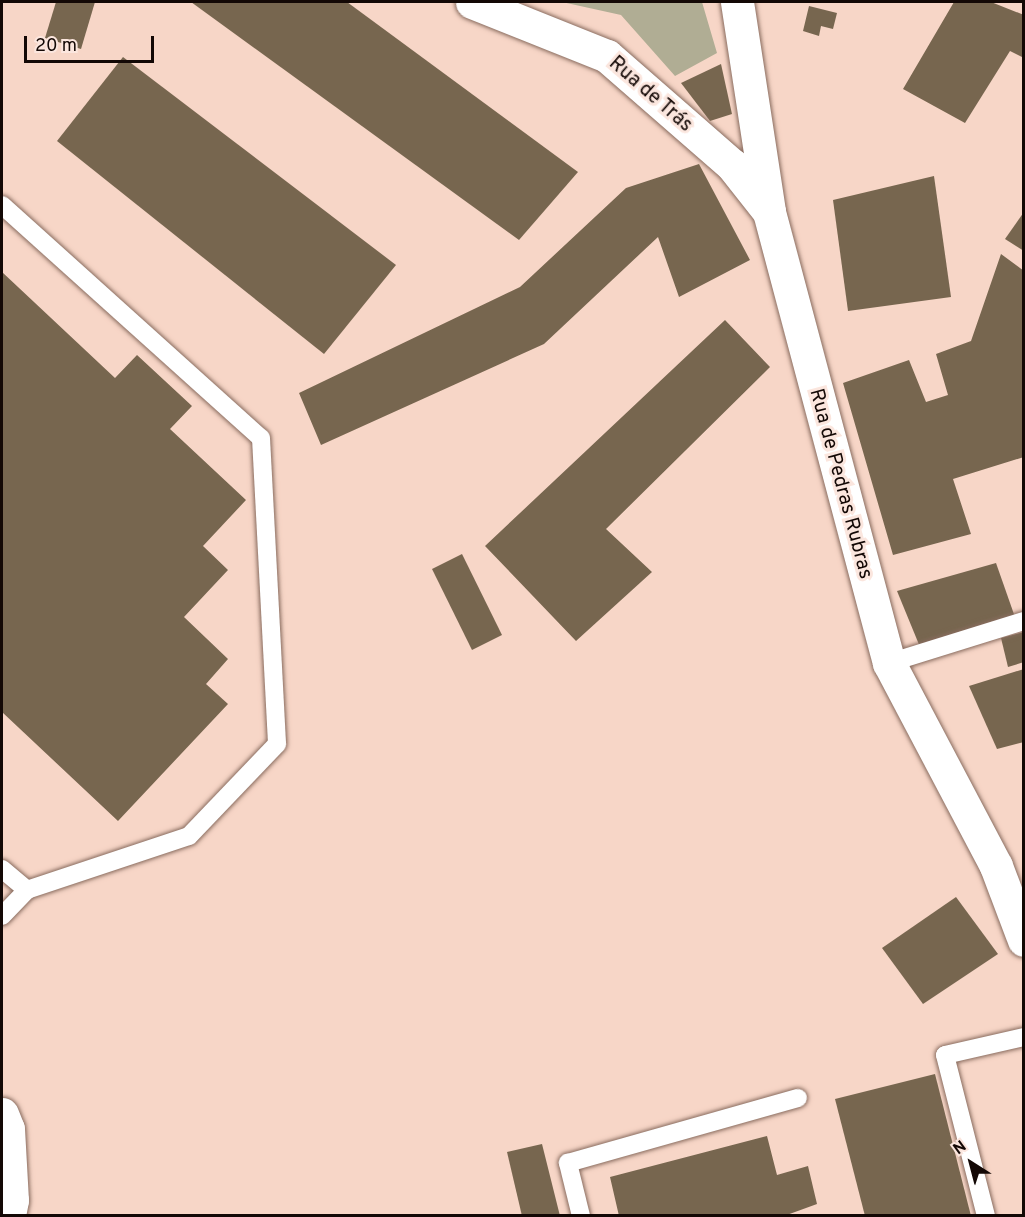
<!DOCTYPE html>
<html>
<head>
<meta charset="utf-8">
<style>
	body { margin:0 }
	#map { position:relative; width:1025px; height:1217px; overflow:hidden; background:#f7d6c7; font-family:Overpass,sans-serif }
	div>[style] { position:absolute }
	[style*='--x'] { left:calc(var(--x)*1px); top:calc(var(--y)*1px); width:calc(var(--w)*1px); rotate:calc(var(--a)*1deg) }
	.green>* { inset:0; background:#b0ad94 }
	.building>* { inset:0; background:#77664f }
	.roads { filter:drop-shadow(0 0 2px #896c5f) drop-shadow(0 0 2px #896c5f) }
	.lane>* { height:18px; margin:-9px; padding:0 9px; transform-origin:9px; border-radius:9px; background:#fff }
	.street>* { height:33px; margin:-16.5px; padding:0 16.5px; transform-origin:16.5px; border-radius:16.5px; background:#fff }
	.secondary>* { height:33px; margin:-16.5px; padding:0 16.5px; transform-origin:16.5px; border-radius:16.5px; background:#fff }
	span { translate:-50% -50%; white-space:nowrap; text-align:center; line-height:1.15; -webkit-text-stroke:6px #fbe6de; paint-order:stroke }
	.street-label { font-size:20px; color:#130805 }
	.frame { position:absolute; inset:0; border:3px solid #130805; pointer-events:none }
	.north { position:absolute; left:941px; top:1133px; width:60px; height:60px; -webkit-text-stroke:4px #fbe6de; paint-order:stroke; rotate:324deg; font-size:16px; font-weight:700; line-height:24px; text-align:center; color:#130805 }
	.north::after { content:''; display:block; margin:auto; width:21px; height:27px; background:#130805; clip-path:polygon(50% 0,100% 100%,50% 72%,0 100%) }
	.scale { position:absolute; left:24px; top:36px; width:130px; height:27px; box-sizing:border-box; border:3px solid #130805; border-top:0; padding-left:8px; font-size:18px; line-height:21px; white-space:nowrap; color:#130805; -webkit-text-stroke:4px #fbe6de; paint-order:stroke }
</style>
</head>
<body>
<div id="map">
	<div class="green">
		<i style="clip-path:polygon(562px 2px,702px 2px,717px 53px,675px 76px,621px 15px)"></i>
	</div>
	<div class="building">
		<i style="clip-path:polygon(56px 2px,95px 2px,81px 49px,45px 38px)"></i>
		<i style="clip-path:polygon(191px 2px,347px 2px,578px 172px,519px 240px)"></i>
		<i style="clip-path:polygon(954px 2px,991px 2px,1024px 15px,1024px 58px,1010px 51px,965px 123px,903px 89px)"></i>
		<i style="clip-path:polygon(809px 6px,837px 13px,833px 29px,821px 26px,819px 36px,803px 31px)"></i>
		<i style="clip-path:polygon(123px 57px,396px 265px,324px 354px,57px 141px)"></i>
		<i style="clip-path:polygon(721px 64px,732px 114px,710px 121px,681px 83px)"></i>
		<i style="clip-path:polygon(699px 164px,750px 260px,679px 297px,658px 237px,544px 344px,321px 445px,299px 393px,520px 287px,626px 188px)"></i>
		<i style="clip-path:polygon(934px 176px,951px 297px,848px 311px,833px 200px)"></i>
		<i style="clip-path:polygon(1024px 212px,1024px 251px,1005px 239px)"></i>
		<i style="clip-path:polygon(1001px 254px,1024px 271px,1024px 457px,953px 479px,971px 534px,893px 555px,843px 383px,909px 360px,926px 402px,948px 395px,936px 354px,971px 341px)"></i>
		<i style="clip-path:polygon(2px 272px,115px 378px,137px 355px,192px 406px,170px 429px,246px 500px,203px 546px,228px 570px,184px 617px,228px 659px,206px 684px,228px 704px,118px 821px,2px 712px)"></i>
		<i style="clip-path:polygon(725px 320px,770px 367px,606px 529px,652px 572px,576px 641px,485px 546px)"></i>
		<i style="clip-path:polygon(462px 554px,502px 635px,472px 650px,432px 569px)"></i>
		<i style="clip-path:polygon(996px 563px,1016px 620px,920px 647px,897px 591px)"></i>
		<i style="clip-path:polygon(1024px 632px,1024px 662px,1008px 667px,1001px 638px)"></i>
		<i style="clip-path:polygon(1024px 669px,1024px 742px,997px 749px,969px 686px)"></i>
		<i style="clip-path:polygon(956px 897px,998px 954px,923px 1004px,882px 948px)"></i>
		<i style="clip-path:polygon(935px 1074px,971px 1216px,865px 1216px,835px 1099px)"></i>
		<i style="clip-path:polygon(767px 1136px,777px 1175px,808px 1166px,817px 1204px,784px 1216px,619px 1216px,610px 1177px)"></i>
		<i style="clip-path:polygon(542px 1144px,560px 1216px,522px 1216px,507px 1152px)"></i>
	</div>
	<div class="roads">
		<div class="lane">
			<i style="--x:2;--y:205;--w:348;--a:42"></i>
			<i style="--x:261;--y:438;--w:306;--a:87"></i>
			<i style="--x:277;--y:744;--w:127;--a:133.7"></i>
			<i style="--x:189;--y:836;--w:171;--a:161.6"></i>
			<i style="--x:27;--y:890;--w:36;--a:134"></i>
			<i style="--x:889;--y:663;--w:141;--a:-17.3"></i>
			<i style="--x:2;--y:869;--w:33;--a:40"></i>
			<i style="--x:581;--y:1216;--w:55;--a:-103.8"></i>
			<i style="--x:568;--y:1163;--w:239;--a:-15.8"></i>
			<i style="--x:986;--y:1216;--w:166;--a:-104.3"></i>
			<i style="--x:945;--y:1055;--w:81;--a:-12.8"></i>
		</div>
		<div class="street">
			<i style="--x:472;--y:2;--w:145;--a:21.8"></i>
			<i style="--x:607;--y:56;--w:166;--a:41.1"></i>
			<i style="--x:732;--y:165;--w:60;--a:51.8"></i>
			<i style="--x:2;--y:1114;--w:16;--a:68"></i>
			<i style="--x:8;--y:1129;--w:71;--a:86.8"></i>
			<i style="--x:12;--y:1200;--w:16;--a:101"></i>
		</div>
		<div class="secondary">
			<i style="--x:737;--y:2;--w:212;--a:81.3"></i>
			<i style="--x:769;--y:212;--w:467;--a:75.1"></i>
			<i style="--x:889;--y:663;--w:229;--a:62.2"></i>
			<i style="--x:996;--y:866;--w:79;--a:69.3"></i>
		</div>
	</div>
	<div class="street-label">
		<span style="left:650px;top:95px;rotate:41deg">Rua de Trás</span>
		<span style="left:840px;top:484px;rotate:75deg">Rua de Pedras Rubras</span>
	</div>
	<div class="frame"></div>
	<div class="north">N</div>
	<div class="scale">20 m</div>
</div>
</body>
</html>
